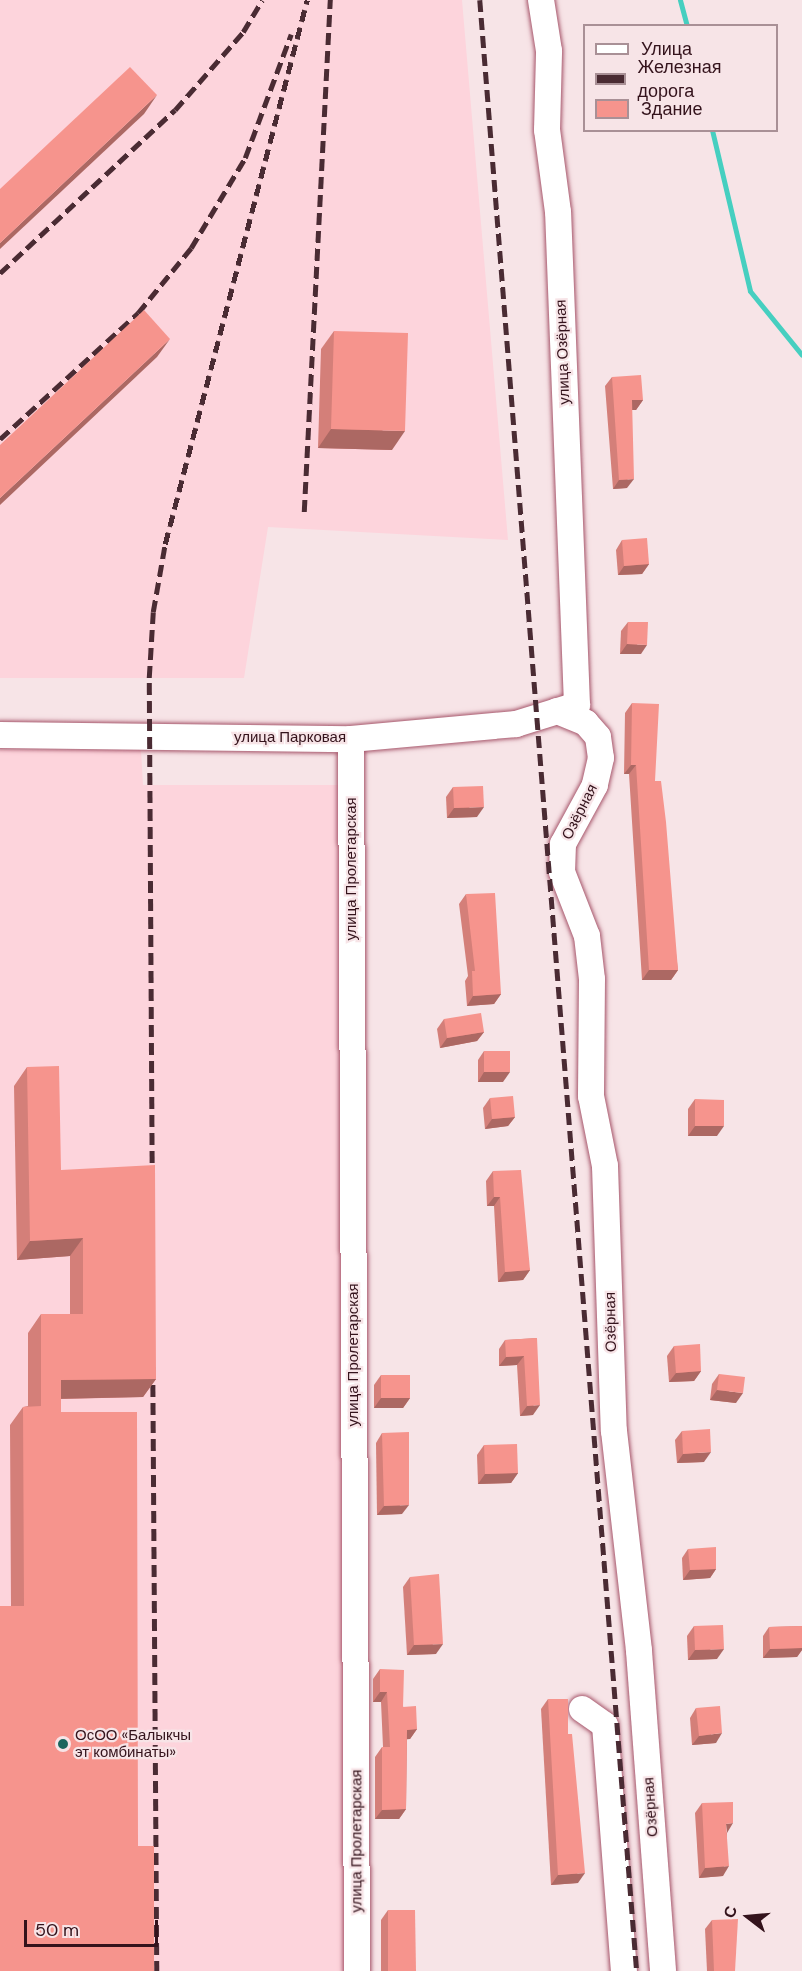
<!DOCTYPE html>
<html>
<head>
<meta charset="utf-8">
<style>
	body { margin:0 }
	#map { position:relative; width:802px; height:1971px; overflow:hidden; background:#f7e4e7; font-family:"DM Sans",sans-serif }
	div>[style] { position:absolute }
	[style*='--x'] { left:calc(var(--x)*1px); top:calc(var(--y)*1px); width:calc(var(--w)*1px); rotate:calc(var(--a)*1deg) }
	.built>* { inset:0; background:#fdd4dc }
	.stream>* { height:5px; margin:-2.5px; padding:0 2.5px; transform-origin:2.5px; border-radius:2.5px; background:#46cfc0 }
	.roads { filter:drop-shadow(0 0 2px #a7576c) drop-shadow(0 0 2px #a7576c) }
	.minor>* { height:26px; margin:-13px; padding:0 13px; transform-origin:13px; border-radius:13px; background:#fff }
	.rail>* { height:4.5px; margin-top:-2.25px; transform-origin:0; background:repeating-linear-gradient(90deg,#4a2b33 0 12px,transparent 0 18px) }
	.wall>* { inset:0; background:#d47f79 }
	.shaded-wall>* { inset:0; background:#ac6863 }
	.building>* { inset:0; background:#f6948d }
	.dots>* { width:16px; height:16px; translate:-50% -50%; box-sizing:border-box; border:3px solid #f7e4e7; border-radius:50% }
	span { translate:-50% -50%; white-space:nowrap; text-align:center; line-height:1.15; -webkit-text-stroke:4.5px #f7e4e7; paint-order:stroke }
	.street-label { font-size:15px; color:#34131c }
	.poi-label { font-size:15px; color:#34131c }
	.left { translate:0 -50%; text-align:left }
	.legend { position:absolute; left:583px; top:24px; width:195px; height:108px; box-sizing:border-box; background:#f7e4e7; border:2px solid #a99096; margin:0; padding:8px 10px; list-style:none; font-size:18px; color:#34131c }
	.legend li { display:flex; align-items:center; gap:12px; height:30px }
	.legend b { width:30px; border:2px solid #a99096 }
	.north { position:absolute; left:718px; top:1887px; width:60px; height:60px; -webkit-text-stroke:4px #f7e4e7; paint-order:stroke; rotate:286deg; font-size:16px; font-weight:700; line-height:24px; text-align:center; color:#34131c }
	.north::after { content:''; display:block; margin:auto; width:21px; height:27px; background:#34131c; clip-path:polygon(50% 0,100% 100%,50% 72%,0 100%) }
	.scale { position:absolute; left:24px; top:1920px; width:134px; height:27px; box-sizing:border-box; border:3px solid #34131c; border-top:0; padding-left:8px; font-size:18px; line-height:21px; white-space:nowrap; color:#34131c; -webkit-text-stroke:4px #f7e4e7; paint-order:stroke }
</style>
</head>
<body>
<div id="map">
	<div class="built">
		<i style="clip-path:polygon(0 0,462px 0,508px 540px,268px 527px,244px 678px,0 678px)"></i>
		<i style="clip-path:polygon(0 750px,141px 750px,143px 785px,346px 785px,349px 1971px,0 1971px)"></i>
	</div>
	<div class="stream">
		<i style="--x:680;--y:0;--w:27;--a:75"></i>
		<i style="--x:712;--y:130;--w:165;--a:76.7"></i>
		<i style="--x:750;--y:291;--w:82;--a:50.9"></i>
	</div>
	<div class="roads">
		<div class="minor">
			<i style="--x:557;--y:711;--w:31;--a:22"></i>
			<i style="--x:586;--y:723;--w:18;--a:49"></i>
			<i style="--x:598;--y:737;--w:21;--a:82"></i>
			<i style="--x:601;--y:758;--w:28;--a:103"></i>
			<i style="--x:595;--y:785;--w:67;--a:118.5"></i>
			<i style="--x:563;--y:844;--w:28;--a:92"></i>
			<i style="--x:562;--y:872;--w:69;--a:68.7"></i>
			<i style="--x:587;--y:936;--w:43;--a:83.4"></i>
			<i style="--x:592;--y:979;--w:117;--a:90.5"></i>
			<i style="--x:591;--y:1096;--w:71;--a:78.7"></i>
			<i style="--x:605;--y:1166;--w:265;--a:88.1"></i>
			<i style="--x:614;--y:1431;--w:221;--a:83.5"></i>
			<i style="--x:639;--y:1651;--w:321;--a:85.7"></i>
			<i style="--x:0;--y:735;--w:351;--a:0.7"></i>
			<i style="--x:351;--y:739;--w:166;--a:-5.2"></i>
			<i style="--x:516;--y:724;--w:64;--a:-17.3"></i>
			<i style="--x:577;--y:705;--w:493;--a:-92.2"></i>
			<i style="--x:558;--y:212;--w:83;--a:-97.6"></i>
			<i style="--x:547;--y:130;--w:79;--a:-88.5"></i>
			<i style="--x:549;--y:51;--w:52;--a:-98.9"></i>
			<i style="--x:351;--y:739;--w:1232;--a:89.72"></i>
			<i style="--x:582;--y:1709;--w:28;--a:35"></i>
			<i style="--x:605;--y:1725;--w:247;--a:85.6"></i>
		</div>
	</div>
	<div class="rail">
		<i style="--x:480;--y:0;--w:1977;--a:85.45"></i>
		<i style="--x:0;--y:273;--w:239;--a:-43"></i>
		<i style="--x:175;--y:110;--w:103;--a:-48.9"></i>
		<i style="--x:243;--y:32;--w:37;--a:-59"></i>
		<i style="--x:0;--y:439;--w:187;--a:-42.4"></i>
		<i style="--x:138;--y:313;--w:84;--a:-50.8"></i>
		<i style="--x:191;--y:248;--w:105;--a:-59"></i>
		<i style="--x:245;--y:158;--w:132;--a:-69.6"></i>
		<i style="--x:304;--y:512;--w:513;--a:-87.09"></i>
		<i style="--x:152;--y:1181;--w:503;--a:-90.34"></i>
		<i style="--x:149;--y:678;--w:66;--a:-86.5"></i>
		<i style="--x:153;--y:612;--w:69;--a:-80"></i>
		<i style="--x:165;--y:544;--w:562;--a:-75.37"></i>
		<i style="--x:153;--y:1367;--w:604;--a:89.62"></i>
	</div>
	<div class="wall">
		<i style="clip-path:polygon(334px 331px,392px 450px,318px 448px,321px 349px)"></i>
		<i style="clip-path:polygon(612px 377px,643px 400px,636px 410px,632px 410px,627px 488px,613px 489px,605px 386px)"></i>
		<i style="clip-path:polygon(622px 540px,649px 564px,642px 574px,618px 575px,616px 550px)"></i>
		<i style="clip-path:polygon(628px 622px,641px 654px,620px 654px,621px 631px)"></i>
		<i style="clip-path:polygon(632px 703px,655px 781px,678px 970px,671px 980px,642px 980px,629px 774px,624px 774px,625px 713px)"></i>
		<i style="clip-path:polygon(453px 787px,477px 817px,447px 818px,446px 797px)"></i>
		<i style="clip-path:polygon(466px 894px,501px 994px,494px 1004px,467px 1006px,465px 981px,468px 976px,459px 904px)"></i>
		<i style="clip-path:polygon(444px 1019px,484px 1032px,477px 1041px,440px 1048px,437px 1029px)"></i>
		<i style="clip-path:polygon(484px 1051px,503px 1082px,478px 1082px,478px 1060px)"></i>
		<i style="clip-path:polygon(27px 1067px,61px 1170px,156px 1379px,143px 1397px,61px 1399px,61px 1412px,138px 1846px,154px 1971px,11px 1606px,10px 1425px,23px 1407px,28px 1406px,28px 1333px,41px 1314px,70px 1314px,70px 1256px,17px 1260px,14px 1086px)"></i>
		<i style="clip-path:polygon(490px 1098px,515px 1117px,508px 1126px,485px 1129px,483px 1108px)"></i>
		<i style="clip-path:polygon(695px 1099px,717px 1136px,688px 1136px,688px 1109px)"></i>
		<i style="clip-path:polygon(493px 1171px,530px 1270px,523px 1280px,498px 1282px,494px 1206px,487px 1206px,486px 1181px)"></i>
		<i style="clip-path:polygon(537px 1338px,533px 1415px,520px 1416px,517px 1365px,499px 1366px,499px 1349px,505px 1340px)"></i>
		<i style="clip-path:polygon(674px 1346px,701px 1371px,694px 1381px,669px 1382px,667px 1356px)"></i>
		<i style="clip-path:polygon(719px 1374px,736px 1403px,710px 1400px,712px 1384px)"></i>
		<i style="clip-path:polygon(381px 1375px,410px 1398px,403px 1408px,374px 1408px,374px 1385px)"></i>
		<i style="clip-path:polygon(682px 1431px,704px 1462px,677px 1463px,675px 1440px)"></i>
		<i style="clip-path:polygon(382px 1433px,402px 1514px,377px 1515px,376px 1443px)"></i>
		<i style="clip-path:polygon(484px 1445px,518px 1473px,511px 1483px,478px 1484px,477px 1455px)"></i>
		<i style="clip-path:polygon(688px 1549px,716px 1569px,710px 1578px,683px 1580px,682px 1558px)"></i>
		<i style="clip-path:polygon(410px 1577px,436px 1654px,407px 1655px,403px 1587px)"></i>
		<i style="clip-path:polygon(694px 1626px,717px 1659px,688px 1660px,687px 1636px)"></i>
		<i style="clip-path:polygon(802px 1626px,802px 1650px,797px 1657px,763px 1658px,763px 1636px,769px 1627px)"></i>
		<i style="clip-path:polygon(380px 1669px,417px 1729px,410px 1739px,407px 1739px,406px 1809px,399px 1819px,375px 1819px,375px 1757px,382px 1747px,383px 1747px,381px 1702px,373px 1702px,373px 1679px)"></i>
		<i style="clip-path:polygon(548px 1699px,568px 1734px,578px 1883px,551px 1885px,541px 1709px)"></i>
		<i style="clip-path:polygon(696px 1708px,716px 1743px,692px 1745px,690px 1718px)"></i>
		<i style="clip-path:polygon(702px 1803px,727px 1833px,723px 1876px,699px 1878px,695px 1813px)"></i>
		<i style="clip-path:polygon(388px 1910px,416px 1971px,381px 1971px,381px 1920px)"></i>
		<i style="clip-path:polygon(712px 1920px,735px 1971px,707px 1971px,705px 1929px)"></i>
	</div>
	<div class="shaded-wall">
		<i style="clip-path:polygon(157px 95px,144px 114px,0 249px,0 243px)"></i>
		<i style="clip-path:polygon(170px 339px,157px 357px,0 505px,0 498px)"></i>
		<i style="clip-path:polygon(632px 400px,643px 400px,636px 410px,625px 410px)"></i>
		<i style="clip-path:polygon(331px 429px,405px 431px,392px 450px,318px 448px)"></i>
		<i style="clip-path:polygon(634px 479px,627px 488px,613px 489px,619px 480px)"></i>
		<i style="clip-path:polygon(649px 564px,642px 574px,618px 575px,624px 566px)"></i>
		<i style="clip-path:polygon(627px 644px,647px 645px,641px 654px,620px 654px)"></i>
		<i style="clip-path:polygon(631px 765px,636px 765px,629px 774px,624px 774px)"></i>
		<i style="clip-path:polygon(484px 807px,477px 817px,447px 818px,454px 808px)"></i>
		<i style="clip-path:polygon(649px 970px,678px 970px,671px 980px,642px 980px)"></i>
		<i style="clip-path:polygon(501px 994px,494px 1004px,467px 1006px,473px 996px)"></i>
		<i style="clip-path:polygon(484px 1032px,477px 1041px,440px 1048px,447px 1038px)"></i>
		<i style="clip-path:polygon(484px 1072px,510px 1072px,503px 1082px,478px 1082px)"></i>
		<i style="clip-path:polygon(515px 1117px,508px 1126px,485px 1129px,492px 1119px)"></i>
		<i style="clip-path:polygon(695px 1126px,724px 1126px,717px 1136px,688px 1136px)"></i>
		<i style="clip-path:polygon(494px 1197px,500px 1197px,494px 1206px,487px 1206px)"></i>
		<i style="clip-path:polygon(83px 1238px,70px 1256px,17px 1260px,30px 1241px)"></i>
		<i style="clip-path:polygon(530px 1270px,523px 1280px,498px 1282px,505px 1272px)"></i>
		<i style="clip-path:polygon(524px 1356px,517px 1365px,499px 1366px,506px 1357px)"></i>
		<i style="clip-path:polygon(701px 1371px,694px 1381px,669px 1382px,676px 1373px)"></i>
		<i style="clip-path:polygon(156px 1379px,143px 1397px,48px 1399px,61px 1380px)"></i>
		<i style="clip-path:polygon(717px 1390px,743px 1393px,736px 1403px,710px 1400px)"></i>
		<i style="clip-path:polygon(381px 1398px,410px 1398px,403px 1408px,374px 1408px)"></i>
		<i style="clip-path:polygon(540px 1405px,533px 1415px,520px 1416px,527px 1406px)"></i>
		<i style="clip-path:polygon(711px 1452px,704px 1462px,677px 1463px,683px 1454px)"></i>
		<i style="clip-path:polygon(518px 1473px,511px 1483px,478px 1484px,485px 1474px)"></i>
		<i style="clip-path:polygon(409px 1505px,402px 1514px,377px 1515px,384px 1506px)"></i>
		<i style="clip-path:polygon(716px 1569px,710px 1578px,683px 1580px,690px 1570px)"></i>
		<i style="clip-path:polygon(443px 1644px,436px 1654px,407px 1655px,414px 1645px)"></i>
		<i style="clip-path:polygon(802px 1648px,802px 1650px,797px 1657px,763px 1658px,770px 1649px)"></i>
		<i style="clip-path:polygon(724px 1649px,717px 1659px,688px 1660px,695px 1650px)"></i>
		<i style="clip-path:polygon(380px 1692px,387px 1692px,381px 1702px,373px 1702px)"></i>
		<i style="clip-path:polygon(417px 1729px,410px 1739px,400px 1740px,407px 1730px)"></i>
		<i style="clip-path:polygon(722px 1733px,716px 1743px,692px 1745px,699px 1736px)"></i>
		<i style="clip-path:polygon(406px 1809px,399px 1819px,375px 1819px,382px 1810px)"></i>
		<i style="clip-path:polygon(733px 1823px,727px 1833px,726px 1824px)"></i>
		<i style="clip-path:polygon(729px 1866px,723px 1876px,699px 1878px,705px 1868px)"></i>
		<i style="clip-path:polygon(585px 1873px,578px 1883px,551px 1885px,558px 1875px)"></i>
	</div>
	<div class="building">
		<i style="clip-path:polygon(130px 67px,157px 95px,0 243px,0 189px)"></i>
		<i style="clip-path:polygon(144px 310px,170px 339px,0 498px,0 445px)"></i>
		<i style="clip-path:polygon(334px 331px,408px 333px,405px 431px,331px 429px)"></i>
		<i style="clip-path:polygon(641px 375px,643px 400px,632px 400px,634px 479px,619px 480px,612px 377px)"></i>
		<i style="clip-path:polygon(647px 538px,649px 564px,624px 566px,622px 540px)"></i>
		<i style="clip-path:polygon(628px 622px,648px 622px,647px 645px,627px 644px)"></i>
		<i style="clip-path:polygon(632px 703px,659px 704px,655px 781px,661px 781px,666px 822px,678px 970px,649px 970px,636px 765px,631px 765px)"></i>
		<i style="clip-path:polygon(483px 786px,484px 807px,454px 808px,453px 787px)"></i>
		<i style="clip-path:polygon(495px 893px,501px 994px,473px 996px,472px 971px,475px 971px,466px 894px)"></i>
		<i style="clip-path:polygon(481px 1013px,484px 1032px,447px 1038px,444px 1019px)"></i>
		<i style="clip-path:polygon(484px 1051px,510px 1051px,510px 1072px,484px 1072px)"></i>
		<i style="clip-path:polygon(59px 1066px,61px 1170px,155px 1165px,156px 1379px,61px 1380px,61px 1412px,137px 1412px,138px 1846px,154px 1846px,154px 1971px,0 1971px,0 1606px,24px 1606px,23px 1407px,41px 1406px,41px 1314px,83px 1314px,83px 1238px,30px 1241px,27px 1067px)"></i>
		<i style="clip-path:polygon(513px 1096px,515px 1117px,492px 1119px,490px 1098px)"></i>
		<i style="clip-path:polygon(695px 1099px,724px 1100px,724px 1126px,695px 1126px)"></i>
		<i style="clip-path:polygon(521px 1170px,530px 1270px,505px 1272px,500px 1197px,494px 1197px,493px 1171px)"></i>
		<i style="clip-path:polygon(537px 1338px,540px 1405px,527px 1406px,524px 1356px,506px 1357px,505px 1340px)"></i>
		<i style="clip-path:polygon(700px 1344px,701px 1371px,676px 1373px,674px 1346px)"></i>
		<i style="clip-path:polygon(719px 1374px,745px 1377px,743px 1393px,717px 1390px)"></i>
		<i style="clip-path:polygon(381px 1375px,410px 1375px,410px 1398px,381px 1398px)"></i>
		<i style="clip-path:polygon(710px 1429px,711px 1452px,683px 1454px,682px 1431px)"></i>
		<i style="clip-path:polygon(409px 1432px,409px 1505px,384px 1506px,382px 1433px)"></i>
		<i style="clip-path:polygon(517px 1444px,518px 1473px,485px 1474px,484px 1445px)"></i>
		<i style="clip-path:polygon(716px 1547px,716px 1569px,690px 1570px,688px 1549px)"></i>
		<i style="clip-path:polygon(439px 1574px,443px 1644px,414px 1645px,410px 1577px)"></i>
		<i style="clip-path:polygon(723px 1625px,724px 1649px,695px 1650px,694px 1626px)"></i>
		<i style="clip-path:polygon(802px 1626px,802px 1648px,770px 1649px,769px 1627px)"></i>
		<i style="clip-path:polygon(380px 1669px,404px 1670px,403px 1707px,416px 1706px,417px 1729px,407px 1730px,406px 1809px,382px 1810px,382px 1747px,390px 1747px,387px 1692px,380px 1692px)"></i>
		<i style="clip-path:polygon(548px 1699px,568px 1699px,568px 1734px,572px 1734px,585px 1873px,558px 1875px)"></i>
		<i style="clip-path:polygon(720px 1706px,722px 1733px,699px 1736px,696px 1708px)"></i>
		<i style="clip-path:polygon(733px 1802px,733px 1823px,726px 1824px,729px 1866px,705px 1868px,702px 1803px)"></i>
		<i style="clip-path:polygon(388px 1910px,415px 1910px,416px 1971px,388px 1971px)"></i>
		<i style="clip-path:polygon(738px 1919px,735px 1971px,714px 1971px,712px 1920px)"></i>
	</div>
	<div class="dots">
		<i style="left:63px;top:1744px;background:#1b665e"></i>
	</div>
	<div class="street-label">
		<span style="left:563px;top:352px;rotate:-92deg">улица Озёрная</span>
		<span style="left:290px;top:738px">улица Парковая</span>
		<span style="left:580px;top:812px;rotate:-63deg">Озёрная</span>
		<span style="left:352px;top:869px;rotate:-90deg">улица Пролетарская</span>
		<span style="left:611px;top:1322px;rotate:-91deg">Озёрная</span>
		<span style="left:354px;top:1355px;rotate:-90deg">улица Пролетарская</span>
		<span style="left:651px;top:1807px;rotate:-94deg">Озёрная</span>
		<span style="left:357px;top:1841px;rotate:-90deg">улица Пролетарская</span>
	</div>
	<div class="poi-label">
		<span class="left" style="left:75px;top:1744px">ОсОО «Балыкчы<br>эт комбинаты»</span>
	</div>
	<ul class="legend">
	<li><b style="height:8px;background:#fff"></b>Улица</li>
	<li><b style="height:8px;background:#4a2b33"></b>Железная дорога</li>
	<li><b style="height:16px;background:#f6948d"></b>Здание</li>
	</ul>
	<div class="north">С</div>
	<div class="scale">50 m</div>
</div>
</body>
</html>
